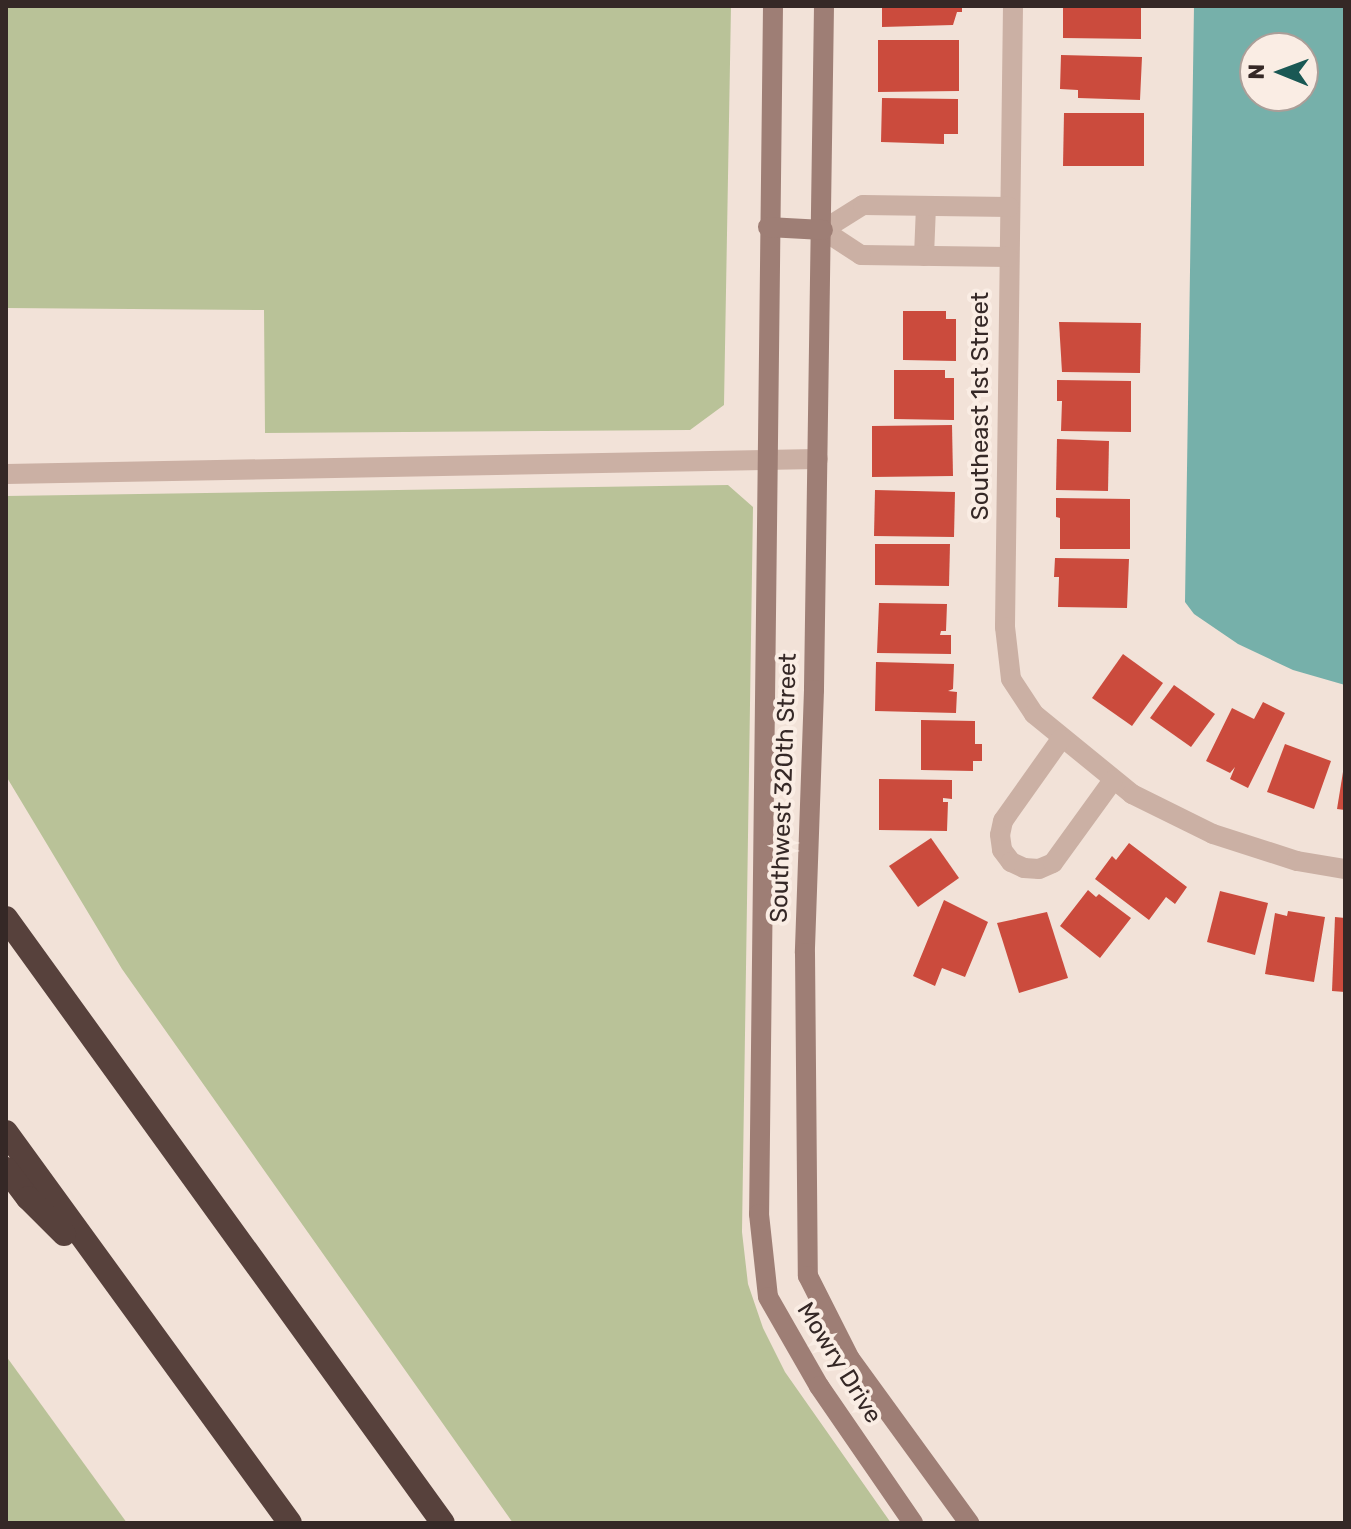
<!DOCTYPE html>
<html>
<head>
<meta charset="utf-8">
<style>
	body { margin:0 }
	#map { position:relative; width:1351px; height:1529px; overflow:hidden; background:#f2e2d8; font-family:Rubik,sans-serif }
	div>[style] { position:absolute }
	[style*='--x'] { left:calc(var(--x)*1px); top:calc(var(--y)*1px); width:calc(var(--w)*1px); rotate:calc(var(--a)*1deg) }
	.green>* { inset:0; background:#b9c298 }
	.water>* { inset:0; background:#76b0aa }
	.building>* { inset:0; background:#cb4b3d }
	.street>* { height:20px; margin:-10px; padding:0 10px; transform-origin:10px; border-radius:10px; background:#cbb0a4 }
	.secondary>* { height:20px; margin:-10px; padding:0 10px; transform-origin:10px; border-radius:10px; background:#9e7e75 }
	.highway>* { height:24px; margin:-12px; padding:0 12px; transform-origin:12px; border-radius:12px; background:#57413c }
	span { translate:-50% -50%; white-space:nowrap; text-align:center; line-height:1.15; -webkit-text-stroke:8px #faede4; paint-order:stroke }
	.street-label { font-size:24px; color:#352826 }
	.frame { position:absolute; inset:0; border:8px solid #352826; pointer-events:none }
	.north { position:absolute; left:1239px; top:32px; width:80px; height:80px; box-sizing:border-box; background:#faede4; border:2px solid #ab9e98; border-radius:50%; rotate:271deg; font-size:22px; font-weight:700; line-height:32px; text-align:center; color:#352826 }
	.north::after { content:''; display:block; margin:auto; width:28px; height:36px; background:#1a5854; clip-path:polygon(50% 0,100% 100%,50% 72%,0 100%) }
</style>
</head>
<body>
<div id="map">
	<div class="green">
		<i style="clip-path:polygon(6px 6px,731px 6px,724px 405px,690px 430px,265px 433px,264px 310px,6px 308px)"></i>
		<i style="clip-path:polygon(728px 485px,753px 507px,742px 1232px,748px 1284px,763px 1328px,785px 1372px,891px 1523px,513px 1523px,122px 969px,6px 776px,6px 496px)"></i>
		<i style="clip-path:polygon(6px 1356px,127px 1523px,6px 1523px)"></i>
	</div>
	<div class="water">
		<i style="clip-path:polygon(evenodd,1194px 6px,1345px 6px,1345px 685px,1293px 670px,1238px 644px,1194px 614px,1185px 602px,1194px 6px,1255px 48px,1303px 48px,1303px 96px,1255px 96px,1255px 48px)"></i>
	</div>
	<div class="building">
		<i style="clip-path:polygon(882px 6px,962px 6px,962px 12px,957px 12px,953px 25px,882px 27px)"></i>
		<i style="clip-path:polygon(1063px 6px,1141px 6px,1141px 39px,1063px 38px)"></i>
		<i style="clip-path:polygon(878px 40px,959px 40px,959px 91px,878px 92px)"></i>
		<i style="clip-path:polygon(1061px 55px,1142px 57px,1140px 100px,1078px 98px,1078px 90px,1060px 89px)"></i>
		<i style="clip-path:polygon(882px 98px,958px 99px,958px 134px,944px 134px,944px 144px,881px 142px)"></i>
		<i style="clip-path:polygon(1064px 113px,1144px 113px,1144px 166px,1063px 166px)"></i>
		<i style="clip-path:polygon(903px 311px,946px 311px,946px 319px,956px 319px,956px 361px,903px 360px)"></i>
		<i style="clip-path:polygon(1059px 322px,1141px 323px,1140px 373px,1062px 372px)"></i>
		<i style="clip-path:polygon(894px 370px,945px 370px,945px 378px,954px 378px,954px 420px,894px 419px)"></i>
		<i style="clip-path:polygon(1057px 380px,1131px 381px,1131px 432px,1061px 431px,1062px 401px,1057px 401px)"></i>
		<i style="clip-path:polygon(952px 425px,953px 476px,872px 477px,872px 426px)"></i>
		<i style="clip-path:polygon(1057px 439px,1109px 441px,1108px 491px,1056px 490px)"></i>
		<i style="clip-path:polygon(875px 490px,955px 492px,954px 537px,874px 536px)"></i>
		<i style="clip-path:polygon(1056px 498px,1130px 499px,1130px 549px,1060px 549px,1060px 518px,1056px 517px)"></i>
		<i style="clip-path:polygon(875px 544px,950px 544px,949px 586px,875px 585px)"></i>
		<i style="clip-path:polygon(1055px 558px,1129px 559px,1127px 608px,1058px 607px,1059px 577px,1054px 577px)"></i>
		<i style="clip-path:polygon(879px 603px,947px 604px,946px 631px,941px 631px,940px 635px,951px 635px,951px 654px,877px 653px)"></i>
		<i style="clip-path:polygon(1123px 654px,1163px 683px,1132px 726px,1092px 698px)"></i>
		<i style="clip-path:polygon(876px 662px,954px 664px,953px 689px,948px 691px,957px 692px,956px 713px,875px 711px)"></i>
		<i style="clip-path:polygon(1174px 685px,1215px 714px,1191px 747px,1150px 718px)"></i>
		<i style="clip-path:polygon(1263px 702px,1285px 713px,1248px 788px,1230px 779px,1235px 767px,1230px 773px,1206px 761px,1232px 708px,1254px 719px)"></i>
		<i style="clip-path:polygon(921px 720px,975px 721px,975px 744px,982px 744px,982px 761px,973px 761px,973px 771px,921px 770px)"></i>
		<i style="clip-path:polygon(1285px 744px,1331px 761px,1314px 809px,1267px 792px)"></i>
		<i style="clip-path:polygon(1343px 772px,1345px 773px,1345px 810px,1337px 809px)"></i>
		<i style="clip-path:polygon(879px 779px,952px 780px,952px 799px,943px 798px,943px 802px,948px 802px,947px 831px,879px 830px)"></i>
		<i style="clip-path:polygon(931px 838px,959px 878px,918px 907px,889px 866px)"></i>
		<i style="clip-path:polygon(1129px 843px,1187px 887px,1175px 904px,1166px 897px,1149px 920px,1095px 879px,1112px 856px,1116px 860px)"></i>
		<i style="clip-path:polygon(1088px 890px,1096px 897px,1099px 894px,1131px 918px,1100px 958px,1060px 926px)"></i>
		<i style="clip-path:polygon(1220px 891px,1268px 903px,1255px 955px,1207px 942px)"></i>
		<i style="clip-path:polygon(944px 900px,988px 922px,965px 977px,942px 968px,935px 986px,913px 976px)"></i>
		<i style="clip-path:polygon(1288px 911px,1325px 917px,1314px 982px,1265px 974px,1275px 913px,1287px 916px)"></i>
		<i style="clip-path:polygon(1047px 912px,1068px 978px,1019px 993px,997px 923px)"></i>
		<i style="clip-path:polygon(1335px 917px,1345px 918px,1345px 992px,1332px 991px)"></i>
	</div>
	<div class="street">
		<i style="--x:1013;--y:6;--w:621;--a:90.74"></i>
		<i style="--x:1005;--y:627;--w:52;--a:83.4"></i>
		<i style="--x:1011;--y:679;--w:42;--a:56.7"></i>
		<i style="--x:1034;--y:714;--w:127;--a:39.2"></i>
		<i style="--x:1132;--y:794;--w:90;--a:26.3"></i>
		<i style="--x:1213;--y:834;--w:88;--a:17.8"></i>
		<i style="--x:1297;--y:861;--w:49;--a:9.5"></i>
		<i style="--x:924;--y:256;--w:50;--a:-87.7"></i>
		<i style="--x:1008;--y:257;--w:147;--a:-179.2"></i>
		<i style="--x:861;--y:255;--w:45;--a:-146.7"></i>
		<i style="--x:823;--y:230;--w:47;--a:-32"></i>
		<i style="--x:863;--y:205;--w:146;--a:0.8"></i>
		<i style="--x:6;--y:474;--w:812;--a:-1.06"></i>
		<i style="--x:1061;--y:739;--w:100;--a:125.3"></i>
		<i style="--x:1003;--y:821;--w:14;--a:102"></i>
		<i style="--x:1000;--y:835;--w:15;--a:82"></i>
		<i style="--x:1002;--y:850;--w:15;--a:53"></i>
		<i style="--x:1011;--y:862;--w:14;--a:25"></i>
		<i style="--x:1024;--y:868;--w:15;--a:4"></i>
		<i style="--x:1039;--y:869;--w:15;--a:-23"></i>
		<i style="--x:1053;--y:863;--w:102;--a:-54.1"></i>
	</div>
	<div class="secondary">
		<i style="--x:773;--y:6;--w:1208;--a:90.66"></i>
		<i style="--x:759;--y:1214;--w:83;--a:83.8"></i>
		<i style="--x:768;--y:1297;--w:103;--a:60.2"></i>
		<i style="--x:819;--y:1386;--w:166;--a:55.5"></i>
		<i style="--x:824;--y:6;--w:684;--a:90.84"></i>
		<i style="--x:814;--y:690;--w:263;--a:92"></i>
		<i style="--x:805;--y:953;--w:323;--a:89.5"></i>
		<i style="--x:808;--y:1276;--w:93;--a:63.2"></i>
		<i style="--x:850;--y:1359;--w:203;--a:54"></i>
		<i style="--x:768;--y:227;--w:55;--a:3.1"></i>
	</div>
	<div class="highway">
		<i style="--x:6;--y:918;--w:746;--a:54.16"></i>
		<i style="--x:6;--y:1132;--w:483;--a:54"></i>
		<i style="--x:6;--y:1169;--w:36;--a:53"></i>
		<i style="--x:28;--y:1198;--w:51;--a:45"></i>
	</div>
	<div class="street-label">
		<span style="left:981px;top:406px;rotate:-90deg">Southeast 1st Street</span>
		<span style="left:784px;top:788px;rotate:-88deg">Southwest 320th Street</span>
		<span style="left:839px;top:1363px;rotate:58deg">Mowry Drive</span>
	</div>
	<div class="frame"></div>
	<div class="north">N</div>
</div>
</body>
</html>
